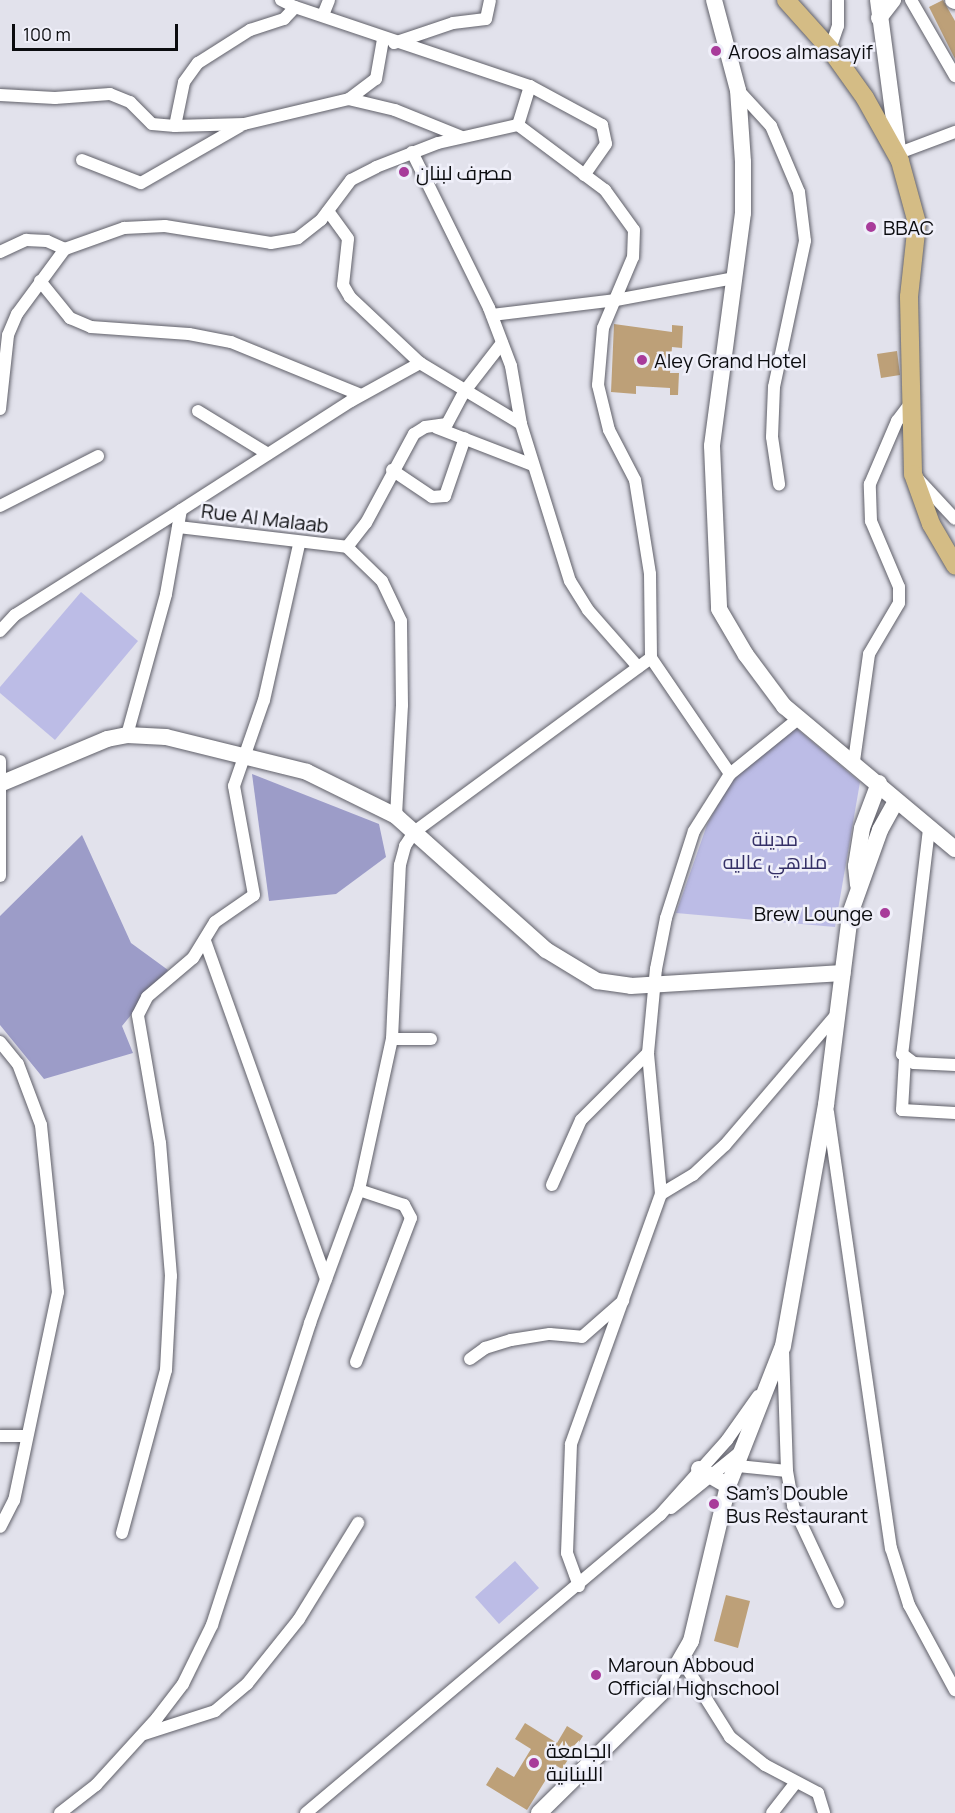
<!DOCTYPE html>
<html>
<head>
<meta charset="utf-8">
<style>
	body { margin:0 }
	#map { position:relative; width:955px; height:1813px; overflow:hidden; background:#e2e2ec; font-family:Manrope,Cairo,sans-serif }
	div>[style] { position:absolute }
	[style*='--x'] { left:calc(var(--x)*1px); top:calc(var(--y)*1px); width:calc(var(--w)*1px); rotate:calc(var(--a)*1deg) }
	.green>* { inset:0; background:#bcbce6 }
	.forest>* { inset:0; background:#9c9cc8 }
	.building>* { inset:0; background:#bda078 }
	.roads { filter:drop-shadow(0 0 2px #606069) drop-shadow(0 0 2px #606069) }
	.street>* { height:12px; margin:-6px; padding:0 6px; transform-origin:6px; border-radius:6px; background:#fff }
	.secondary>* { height:16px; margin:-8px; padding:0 8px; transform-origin:8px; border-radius:8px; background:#fff }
	.primary>* { height:18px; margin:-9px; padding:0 9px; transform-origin:9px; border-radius:9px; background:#d4bc85 }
	.dots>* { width:16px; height:16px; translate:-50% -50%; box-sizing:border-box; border:3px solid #efeff9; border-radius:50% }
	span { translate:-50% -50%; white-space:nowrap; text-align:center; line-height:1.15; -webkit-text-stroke:5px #efeff9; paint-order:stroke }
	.poi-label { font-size:20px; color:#0b0c0f }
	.left { translate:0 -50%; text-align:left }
	.right { translate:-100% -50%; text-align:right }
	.street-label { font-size:20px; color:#0b0c0f }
	.park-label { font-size:20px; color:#353067 }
	.scale { position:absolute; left:12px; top:24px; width:166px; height:27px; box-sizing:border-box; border:3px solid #0b0c0f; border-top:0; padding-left:8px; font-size:18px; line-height:21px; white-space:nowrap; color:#0b0c0f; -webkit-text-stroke:4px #efeff9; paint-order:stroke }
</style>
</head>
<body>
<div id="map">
	<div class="green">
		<i style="clip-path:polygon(81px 592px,138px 641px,55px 740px,0 693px,0 687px)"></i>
		<i style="clip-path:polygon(796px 728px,860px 782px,835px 927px,676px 913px,707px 825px,730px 782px)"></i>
		<i style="clip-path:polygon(515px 1561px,539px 1588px,499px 1624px,475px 1597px)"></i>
	</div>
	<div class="forest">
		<i style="clip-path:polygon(252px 774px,379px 824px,386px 857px,336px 894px,269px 901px)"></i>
		<i style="clip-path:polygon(82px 835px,131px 943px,168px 970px,122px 1026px,133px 1053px,44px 1079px,0 1025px,0 916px)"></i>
	</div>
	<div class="building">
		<i style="clip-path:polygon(943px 0,955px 21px,955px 59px,929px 7px)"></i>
		<i style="clip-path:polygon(614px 324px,672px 332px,672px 325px,683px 326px,682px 348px,672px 347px,670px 373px,679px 373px,678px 395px,670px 395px,670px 388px,636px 386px,636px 394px,611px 392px)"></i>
		<i style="clip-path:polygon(897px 351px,900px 375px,881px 378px,877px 354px)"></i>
		<i style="clip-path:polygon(726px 1595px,750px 1601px,738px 1648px,714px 1641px)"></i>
		<i style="clip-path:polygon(525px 1723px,557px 1743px,567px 1726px,583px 1736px,562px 1769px,555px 1765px,527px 1810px,486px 1785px,497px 1767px,514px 1777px,531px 1749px,515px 1739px)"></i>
	</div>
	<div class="roads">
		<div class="street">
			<i style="--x:281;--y:0;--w:16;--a:27"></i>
			<i style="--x:911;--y:0;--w:88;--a:59.9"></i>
			<i style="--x:323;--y:15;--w:16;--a:-68"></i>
			<i style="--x:394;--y:43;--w:62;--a:-18.7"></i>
			<i style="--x:453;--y:23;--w:33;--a:-7"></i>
			<i style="--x:486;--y:19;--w:19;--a:-78"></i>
			<i style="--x:830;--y:49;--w:24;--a:-71"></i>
			<i style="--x:838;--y:26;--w:26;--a:-90"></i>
			<i style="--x:530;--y:86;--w:82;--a:28.4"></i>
			<i style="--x:602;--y:125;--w:19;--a:78"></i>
			<i style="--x:606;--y:144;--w:38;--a:125"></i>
			<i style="--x:738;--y:90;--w:49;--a:47.5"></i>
			<i style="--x:771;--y:126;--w:72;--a:67"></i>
			<i style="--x:799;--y:192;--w:49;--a:83"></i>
			<i style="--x:805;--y:241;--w:149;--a:102"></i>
			<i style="--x:774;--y:387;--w:50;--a:92.3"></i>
			<i style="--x:772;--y:437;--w:48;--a:81.5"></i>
			<i style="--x:0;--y:95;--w:55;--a:3.1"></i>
			<i style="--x:55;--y:98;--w:55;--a:-4.2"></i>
			<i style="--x:110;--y:94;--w:22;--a:22"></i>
			<i style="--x:130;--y:102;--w:31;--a:45"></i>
			<i style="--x:152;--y:124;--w:23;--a:5"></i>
			<i style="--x:349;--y:99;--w:34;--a:-37"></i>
			<i style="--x:376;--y:79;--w:40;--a:-80"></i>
			<i style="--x:462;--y:137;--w:72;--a:-158.1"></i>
			<i style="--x:395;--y:110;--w:47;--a:-166.6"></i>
			<i style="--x:349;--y:99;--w:108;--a:166.6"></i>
			<i style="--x:244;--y:124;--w:69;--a:178.3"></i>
			<i style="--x:175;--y:126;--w:45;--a:-78.4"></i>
			<i style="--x:184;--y:82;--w:24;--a:-54"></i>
			<i style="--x:198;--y:63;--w:62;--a:-32.4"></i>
			<i style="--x:250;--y:30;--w:36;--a:-18"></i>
			<i style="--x:284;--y:19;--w:16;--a:-47"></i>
			<i style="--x:295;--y:7;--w:248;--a:18.6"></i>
			<i style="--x:530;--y:86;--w:41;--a:107.1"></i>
			<i style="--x:518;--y:125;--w:109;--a:36.8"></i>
			<i style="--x:605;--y:190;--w:49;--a:54.1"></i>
			<i style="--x:634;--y:230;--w:27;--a:92"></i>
			<i style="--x:633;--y:257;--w:77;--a:112.9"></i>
			<i style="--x:603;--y:328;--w:57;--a:95"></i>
			<i style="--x:598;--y:385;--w:46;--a:76.3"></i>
			<i style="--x:609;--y:430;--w:56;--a:62.5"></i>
			<i style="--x:635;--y:480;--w:95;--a:80.9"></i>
			<i style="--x:650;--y:574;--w:84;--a:89.3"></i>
			<i style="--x:651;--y:658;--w:140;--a:55.7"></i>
			<i style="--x:730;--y:774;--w:87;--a:-39"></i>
			<i style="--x:412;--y:152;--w:174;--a:63.7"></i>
			<i style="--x:489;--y:308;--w:62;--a:69.2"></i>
			<i style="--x:511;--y:366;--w:59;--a:80.2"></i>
			<i style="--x:521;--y:424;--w:164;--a:72.7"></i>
			<i style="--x:570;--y:581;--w:34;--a:58"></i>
			<i style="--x:588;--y:610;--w:76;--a:48.7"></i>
			<i style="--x:899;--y:153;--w:60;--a:-20.6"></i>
			<i style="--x:82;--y:160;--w:63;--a:21.3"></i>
			<i style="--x:141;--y:183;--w:114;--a:-29.9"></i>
			<i style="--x:328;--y:211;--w:34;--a:54"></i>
			<i style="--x:348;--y:239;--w:46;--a:96.2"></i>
			<i style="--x:343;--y:285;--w:14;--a:60"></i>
			<i style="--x:350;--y:297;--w:96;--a:43.3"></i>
			<i style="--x:420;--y:363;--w:118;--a:31.1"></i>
			<i style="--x:0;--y:252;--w:29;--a:-25"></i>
			<i style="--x:26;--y:240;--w:21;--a:3"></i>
			<i style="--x:47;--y:241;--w:20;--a:24"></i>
			<i style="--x:40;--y:281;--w:48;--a:51"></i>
			<i style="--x:70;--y:318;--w:23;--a:23"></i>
			<i style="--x:91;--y:327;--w:98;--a:4.1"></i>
			<i style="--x:189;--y:334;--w:43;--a:10.8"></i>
			<i style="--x:231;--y:342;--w:140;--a:22.2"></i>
			<i style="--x:492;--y:315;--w:125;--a:-6.9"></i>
			<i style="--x:616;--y:300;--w:121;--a:-10.5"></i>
			<i style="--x:0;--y:409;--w:74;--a:-83.8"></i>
			<i style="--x:8;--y:335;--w:23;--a:-67"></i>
			<i style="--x:17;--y:314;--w:81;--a:-53.6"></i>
			<i style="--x:65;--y:249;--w:63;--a:-19.6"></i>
			<i style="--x:124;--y:228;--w:41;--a:-2.8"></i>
			<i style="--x:165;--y:226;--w:107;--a:9.1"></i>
			<i style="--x:271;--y:243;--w:27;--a:-10"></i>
			<i style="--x:298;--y:238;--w:29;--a:-38"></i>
			<i style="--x:321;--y:220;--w:50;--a:-53.1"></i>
			<i style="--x:351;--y:180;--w:28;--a:-27"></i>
			<i style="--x:376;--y:167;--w:66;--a:-21.2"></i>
			<i style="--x:438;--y:143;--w:82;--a:-12.7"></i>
			<i style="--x:198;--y:411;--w:82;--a:31.6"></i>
			<i style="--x:437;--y:428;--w:103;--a:21.1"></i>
			<i style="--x:392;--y:470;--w:48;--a:34"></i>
			<i style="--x:432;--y:497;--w:13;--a:-4"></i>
			<i style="--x:445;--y:496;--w:61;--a:-71"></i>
			<i style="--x:918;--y:479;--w:54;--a:47.2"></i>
			<i style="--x:0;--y:506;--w:110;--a:-27"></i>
			<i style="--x:178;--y:527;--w:170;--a:6.7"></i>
			<i style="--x:0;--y:631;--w:22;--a:-47"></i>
			<i style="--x:15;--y:615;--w:196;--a:-32.3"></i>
			<i style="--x:127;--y:735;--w:146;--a:-74.5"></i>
			<i style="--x:166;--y:594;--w:85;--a:-79.9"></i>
			<i style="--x:181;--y:510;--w:202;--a:-32.7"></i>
			<i style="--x:351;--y:401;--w:79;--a:-28.8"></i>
			<i style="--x:0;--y:761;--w:115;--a:90"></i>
			<i style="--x:854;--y:761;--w:108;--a:-82"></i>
			<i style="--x:869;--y:654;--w:59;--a:-59.5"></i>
			<i style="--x:899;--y:603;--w:16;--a:-90"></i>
			<i style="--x:899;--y:587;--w:72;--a:-113"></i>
			<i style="--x:871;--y:521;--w:37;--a:-92"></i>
			<i style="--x:870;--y:484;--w:69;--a:-66.8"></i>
			<i style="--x:897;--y:421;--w:25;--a:-53"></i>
			<i style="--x:396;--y:816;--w:111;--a:-86.9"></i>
			<i style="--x:402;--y:705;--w:84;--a:-90.7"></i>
			<i style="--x:401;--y:621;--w:44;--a:-115.4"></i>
			<i style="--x:382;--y:581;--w:49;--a:-135.8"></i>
			<i style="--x:347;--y:547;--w:31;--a:-52"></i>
			<i style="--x:366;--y:523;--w:101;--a:-61.7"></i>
			<i style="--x:414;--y:434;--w:13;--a:-32"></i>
			<i style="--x:425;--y:427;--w:22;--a:-8"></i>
			<i style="--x:447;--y:424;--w:36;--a:-62"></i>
			<i style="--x:464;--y:392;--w:62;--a:-52.2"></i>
			<i style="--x:929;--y:829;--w:227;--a:96.8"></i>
			<i style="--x:902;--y:1054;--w:15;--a:37"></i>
			<i style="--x:914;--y:1063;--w:41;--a:2.8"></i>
			<i style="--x:205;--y:941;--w:359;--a:70.3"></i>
			<i style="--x:392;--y:1039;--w:39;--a:0"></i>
			<i style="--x:0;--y:1042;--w:28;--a:51"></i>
			<i style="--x:18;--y:1064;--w:65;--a:69.3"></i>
			<i style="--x:41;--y:1125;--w:168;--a:84.2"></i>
			<i style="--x:58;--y:1292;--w:213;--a:101.9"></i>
			<i style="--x:14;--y:1500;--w:30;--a:117"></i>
			<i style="--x:905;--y:1058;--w:52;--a:93.3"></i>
			<i style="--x:902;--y:1110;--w:53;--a:3.2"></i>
			<i style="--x:828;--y:1112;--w:441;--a:81.8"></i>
			<i style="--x:891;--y:1548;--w:60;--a:72.5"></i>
			<i style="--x:909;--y:1605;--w:97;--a:61.6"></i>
			<i style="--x:552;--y:1185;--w:71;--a:-66"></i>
			<i style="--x:581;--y:1120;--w:95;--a:-45"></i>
			<i style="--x:661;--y:1194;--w:37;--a:-31"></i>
			<i style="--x:693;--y:1175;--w:44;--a:-43.2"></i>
			<i style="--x:725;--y:1145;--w:172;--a:-49.5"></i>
			<i style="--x:783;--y:1350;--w:121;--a:88.1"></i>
			<i style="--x:787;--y:1471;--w:36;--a:80"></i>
			<i style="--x:793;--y:1506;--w:106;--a:64.9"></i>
			<i style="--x:470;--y:1359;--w:19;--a:-36"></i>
			<i style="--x:485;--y:1348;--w:27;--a:-17"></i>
			<i style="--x:511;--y:1340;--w:39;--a:-9"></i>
			<i style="--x:550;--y:1334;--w:32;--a:5"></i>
			<i style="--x:582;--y:1337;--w:55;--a:-41.3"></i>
			<i style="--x:356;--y:1362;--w:154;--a:-69.1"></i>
			<i style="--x:411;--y:1218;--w:15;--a:-118"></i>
			<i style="--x:404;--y:1205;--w:47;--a:-161.6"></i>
			<i style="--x:0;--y:1436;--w:27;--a:0"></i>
			<i style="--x:738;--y:1466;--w:49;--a:5.8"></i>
			<i style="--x:671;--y:1508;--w:87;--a:-39"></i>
			<i style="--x:122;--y:1533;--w:169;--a:-74.9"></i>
			<i style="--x:166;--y:1370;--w:94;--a:-87"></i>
			<i style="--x:171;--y:1276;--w:133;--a:-94.7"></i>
			<i style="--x:160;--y:1143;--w:130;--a:-99.8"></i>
			<i style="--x:138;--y:1015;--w:20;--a:-63"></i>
			<i style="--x:147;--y:997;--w:60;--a:-40.3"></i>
			<i style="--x:193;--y:958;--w:42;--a:-58.6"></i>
			<i style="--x:215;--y:922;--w:47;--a:-34.7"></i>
			<i style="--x:254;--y:895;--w:111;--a:-100.4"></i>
			<i style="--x:234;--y:786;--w:91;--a:-70.8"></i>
			<i style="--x:264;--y:700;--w:159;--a:-77.3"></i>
			<i style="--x:579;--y:1586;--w:35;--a:-110"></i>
			<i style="--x:567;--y:1553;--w:109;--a:-87.9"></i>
			<i style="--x:571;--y:1444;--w:266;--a:-70.2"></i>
			<i style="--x:661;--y:1194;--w:142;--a:-95.3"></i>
			<i style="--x:648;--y:1053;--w:84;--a:-84.6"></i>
			<i style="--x:656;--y:969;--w:52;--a:-78.9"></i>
			<i style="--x:666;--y:918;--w:91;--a:-72.2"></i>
			<i style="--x:694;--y:831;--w:67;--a:-57.7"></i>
			<i style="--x:683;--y:1662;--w:89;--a:57.9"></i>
			<i style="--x:730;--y:1737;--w:45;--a:38.7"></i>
			<i style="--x:765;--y:1765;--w:60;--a:27.8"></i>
			<i style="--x:818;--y:1793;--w:21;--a:73"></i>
			<i style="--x:144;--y:1734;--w:75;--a:-17.9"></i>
			<i style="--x:215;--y:1711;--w:42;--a:-40.2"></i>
			<i style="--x:247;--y:1684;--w:83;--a:-51.3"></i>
			<i style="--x:299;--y:1619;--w:113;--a:-58.4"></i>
			<i style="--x:60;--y:1813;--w:46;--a:-37.9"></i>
			<i style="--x:96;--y:1785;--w:91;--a:-47.7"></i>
			<i style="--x:157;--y:1718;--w:43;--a:-52.6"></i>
			<i style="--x:183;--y:1684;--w:66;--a:-63.8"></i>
			<i style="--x:212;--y:1625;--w:318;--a:-72"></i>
			<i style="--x:310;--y:1323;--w:142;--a:-69.8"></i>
			<i style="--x:359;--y:1190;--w:155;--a:-77.7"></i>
			<i style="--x:392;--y:1039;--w:174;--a:-87.4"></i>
			<i style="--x:400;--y:865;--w:20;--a:-75"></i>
			<i style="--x:405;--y:846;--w:17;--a:-57"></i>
			<i style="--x:414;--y:832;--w:294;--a:-36.3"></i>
			<i style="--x:306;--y:1813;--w:463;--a:-40.1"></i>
			<i style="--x:660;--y:1515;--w:101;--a:-48.2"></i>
			<i style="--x:727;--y:1440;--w:54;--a:-54.8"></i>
			<i style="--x:772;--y:1813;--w:39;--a:-52"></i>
		</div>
		<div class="secondary">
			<i style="--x:714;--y:0;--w:93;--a:75.1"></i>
			<i style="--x:738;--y:90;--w:72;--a:86"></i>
			<i style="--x:743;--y:162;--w:51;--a:90"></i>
			<i style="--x:743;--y:213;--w:235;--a:97.6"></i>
			<i style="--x:712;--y:446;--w:163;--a:87.5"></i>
			<i style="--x:719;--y:609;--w:53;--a:59.6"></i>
			<i style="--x:746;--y:655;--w:64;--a:53.3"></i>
			<i style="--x:784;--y:706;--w:223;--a:39.9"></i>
			<i style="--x:878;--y:0;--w:158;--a:82.4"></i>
			<i style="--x:953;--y:0;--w:2;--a:27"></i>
			<i style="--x:879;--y:18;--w:23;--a:-52"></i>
			<i style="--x:0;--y:784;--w:116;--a:-22.8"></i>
			<i style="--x:107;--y:739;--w:20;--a:-11"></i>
			<i style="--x:127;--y:735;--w:39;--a:3"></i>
			<i style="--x:166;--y:737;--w:145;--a:13.9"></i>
			<i style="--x:307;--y:772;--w:99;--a:26.3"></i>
			<i style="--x:396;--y:816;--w:201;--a:41.8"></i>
			<i style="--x:546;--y:950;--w:60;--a:31.3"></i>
			<i style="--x:597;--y:981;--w:34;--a:8"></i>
			<i style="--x:631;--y:986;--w:212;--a:-3.5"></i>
			<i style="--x:858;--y:885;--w:19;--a:-96"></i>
			<i style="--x:856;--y:866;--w:38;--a:-81"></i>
			<i style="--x:862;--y:828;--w:48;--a:-69.3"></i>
			<i style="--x:699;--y:1469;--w:34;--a:30"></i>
			<i style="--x:539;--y:1813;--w:171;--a:-44.5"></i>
			<i style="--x:661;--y:1693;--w:60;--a:-60"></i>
			<i style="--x:691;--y:1641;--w:159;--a:-76.6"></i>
			<i style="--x:728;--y:1486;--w:150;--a:-68.6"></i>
			<i style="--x:783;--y:1346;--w:245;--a:-79.9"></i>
			<i style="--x:826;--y:1105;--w:193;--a:-82.8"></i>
			<i style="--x:850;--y:914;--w:89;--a:-70.3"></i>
			<i style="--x:880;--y:830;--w:33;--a:-61"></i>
		</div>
		<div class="primary">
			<i style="--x:786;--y:0;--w:66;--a:48.1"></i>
			<i style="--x:830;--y:49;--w:60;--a:54.5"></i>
			<i style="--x:865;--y:98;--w:72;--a:60.9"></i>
			<i style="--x:900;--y:161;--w:64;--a:74.7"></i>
			<i style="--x:917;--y:223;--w:74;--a:96.2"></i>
			<i style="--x:909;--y:297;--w:177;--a:88.7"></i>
			<i style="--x:913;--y:474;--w:53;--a:70.2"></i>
			<i style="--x:931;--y:524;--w:48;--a:59.7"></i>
		</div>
	</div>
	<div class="dots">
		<i style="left:716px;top:51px;background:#a83b9a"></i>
		<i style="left:404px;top:172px;background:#a83b9a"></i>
		<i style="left:871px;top:227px;background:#a83b9a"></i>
		<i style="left:642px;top:360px;background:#a83b9a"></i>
		<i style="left:885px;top:913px;background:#a83b9a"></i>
		<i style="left:714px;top:1504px;background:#a83b9a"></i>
		<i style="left:596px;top:1675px;background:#a83b9a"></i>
		<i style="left:534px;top:1763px;background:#a83b9a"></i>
	</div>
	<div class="poi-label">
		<span class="left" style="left:728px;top:51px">Aroos almasayif</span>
		<span class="left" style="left:416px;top:172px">مصرف لبنان</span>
		<span class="left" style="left:883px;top:227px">BBAC</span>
		<span class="left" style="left:654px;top:360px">Aley Grand Hotel</span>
		<span class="right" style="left:873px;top:913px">Brew Lounge</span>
		<span class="left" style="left:726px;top:1504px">Sam's Double<br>Bus Restaurant</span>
		<span class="left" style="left:608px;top:1676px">Maroun Abboud<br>Official Highschool</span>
		<span class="left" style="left:546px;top:1762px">الجامعة<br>اللبنانية</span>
	</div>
	<div class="street-label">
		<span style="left:265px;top:518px;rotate:7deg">Rue Al Malaab</span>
	</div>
	<div class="park-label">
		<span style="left:775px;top:850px">مدينة<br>ملاهي عاليه</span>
	</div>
	<div class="scale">100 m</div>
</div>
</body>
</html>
